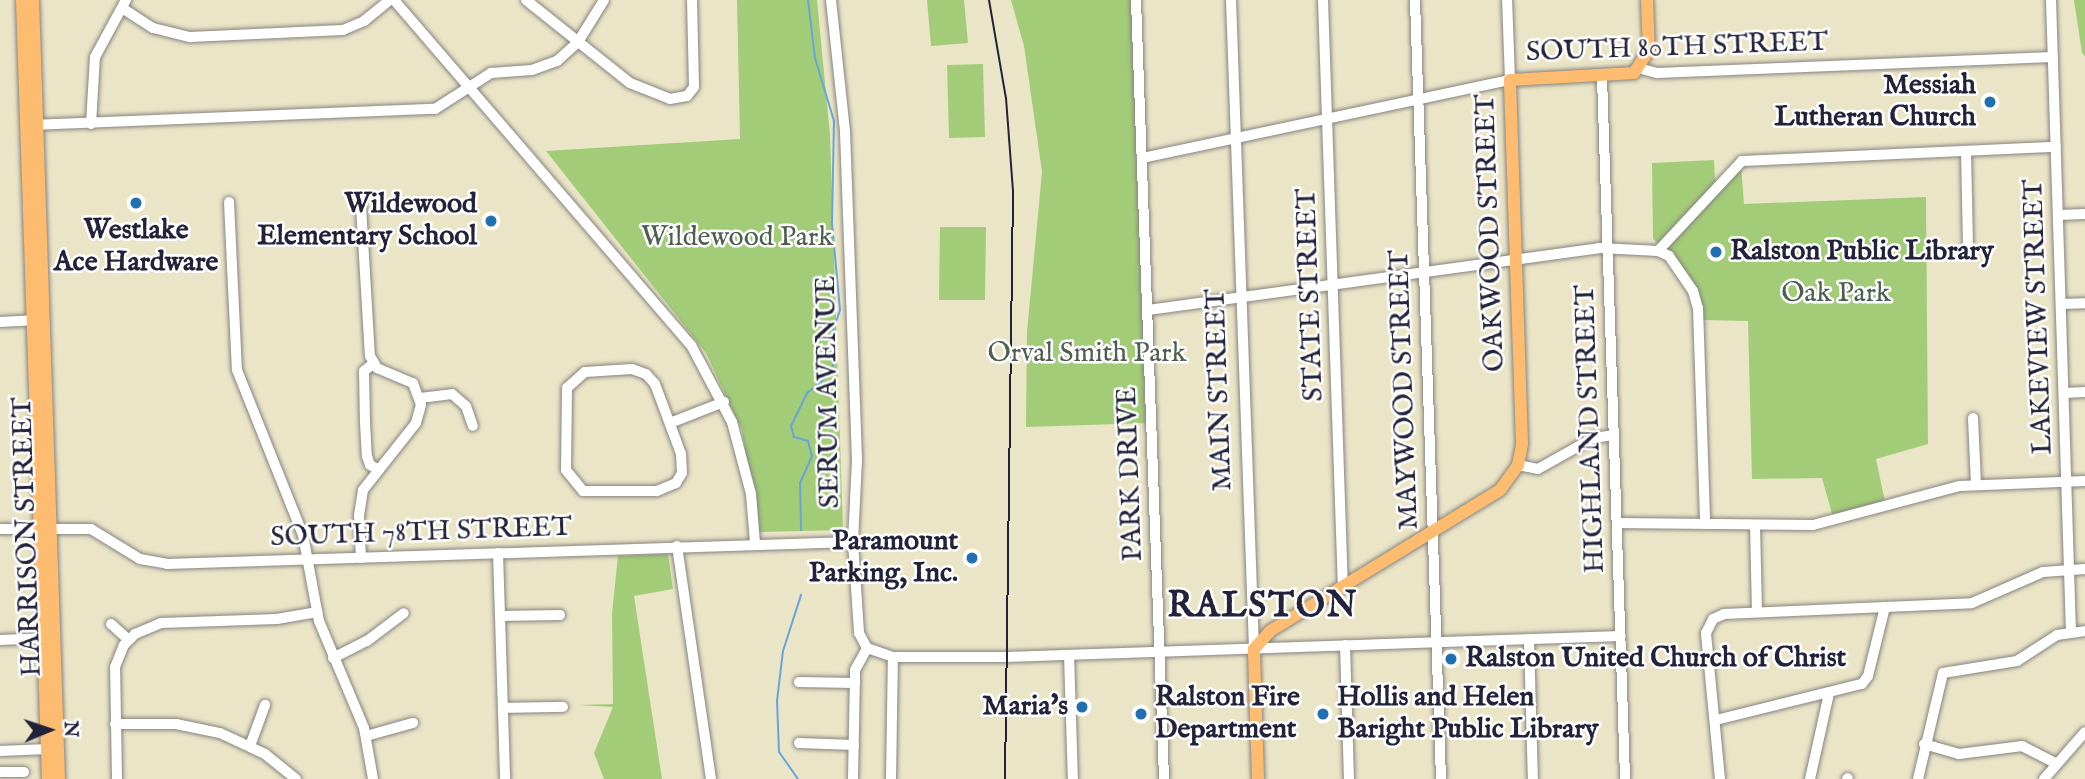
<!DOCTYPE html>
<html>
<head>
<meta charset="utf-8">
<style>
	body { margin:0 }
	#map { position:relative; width:2085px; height:779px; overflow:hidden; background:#ebe5c7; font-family:"IM FELL English",serif }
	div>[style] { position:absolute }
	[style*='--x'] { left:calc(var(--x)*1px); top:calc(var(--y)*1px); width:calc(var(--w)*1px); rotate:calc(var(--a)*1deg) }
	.green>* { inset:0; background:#a3cc78 }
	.stream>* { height:2px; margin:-1px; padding:0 1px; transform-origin:1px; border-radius:1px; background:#68a4d9 }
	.roads { filter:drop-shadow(0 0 2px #868481) drop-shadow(0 0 2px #868481) }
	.minor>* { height:10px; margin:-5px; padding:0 5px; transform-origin:5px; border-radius:5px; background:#fff }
	.major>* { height:12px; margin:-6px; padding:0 6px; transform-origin:6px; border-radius:6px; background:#febc70 }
	.rail>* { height:2px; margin:-1px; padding:0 1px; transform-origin:1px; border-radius:1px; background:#22223b }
	.dots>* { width:19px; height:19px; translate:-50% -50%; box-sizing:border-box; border:4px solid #fff; border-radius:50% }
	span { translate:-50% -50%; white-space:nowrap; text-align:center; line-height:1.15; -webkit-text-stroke:5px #fff; paint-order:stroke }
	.street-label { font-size:28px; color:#22223b }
	.poi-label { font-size:28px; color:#22223b; font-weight:700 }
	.right { translate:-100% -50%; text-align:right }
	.left { translate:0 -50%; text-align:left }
	.park-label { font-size:28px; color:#4f5e50 }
	.district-label { font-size:35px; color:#22223b; font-weight:700; letter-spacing:2px }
	.north { position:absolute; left:14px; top:695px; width:70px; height:70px; -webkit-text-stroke:5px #fff; paint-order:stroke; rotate:88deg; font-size:19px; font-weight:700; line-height:28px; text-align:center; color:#22223b }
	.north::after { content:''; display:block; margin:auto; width:24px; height:32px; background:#22223b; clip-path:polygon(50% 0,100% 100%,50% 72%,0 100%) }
</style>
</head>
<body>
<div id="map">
	<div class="green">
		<i style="clip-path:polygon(737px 0,817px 0,830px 135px,843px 530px,759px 532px,742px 430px,706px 353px,546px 151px,740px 139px)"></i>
		<i style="clip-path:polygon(927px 0,964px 0,968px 43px,931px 46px)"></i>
		<i style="clip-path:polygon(1011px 0,1133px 0,1149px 423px,1026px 427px,1027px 332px,1042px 172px,1024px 46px)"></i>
		<i style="clip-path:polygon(2074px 0,2085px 0,2085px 56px,2082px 53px)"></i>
		<i style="clip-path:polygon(983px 64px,985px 137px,949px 138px,947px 65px)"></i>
		<i style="clip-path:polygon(1714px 160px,1715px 179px,1721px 185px,1741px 165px,1744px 204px,1926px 197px,1928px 444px,1876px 459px,1885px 502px,1833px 517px,1822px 478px,1752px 479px,1748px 321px,1703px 320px,1696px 288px,1675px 257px,1653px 239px,1652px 163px)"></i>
		<i style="clip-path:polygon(940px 227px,986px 227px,985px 300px,939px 300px)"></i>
		<i style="clip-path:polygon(668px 554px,673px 589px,634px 596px,662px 779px,604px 779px,594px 753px,613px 707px,577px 705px,613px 704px,612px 613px,618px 556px)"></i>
	</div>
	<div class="stream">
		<i style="--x:801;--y:530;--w:47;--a:-91.2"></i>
		<i style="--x:800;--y:483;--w:30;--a:-66"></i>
		<i style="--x:812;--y:456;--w:16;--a:-105"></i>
		<i style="--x:808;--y:441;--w:15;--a:-164"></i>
		<i style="--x:794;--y:437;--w:11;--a:-105"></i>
		<i style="--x:791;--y:426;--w:37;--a:-64"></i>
		<i style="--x:807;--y:393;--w:28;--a:-39"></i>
		<i style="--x:829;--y:375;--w:11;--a:-68"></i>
		<i style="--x:833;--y:365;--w:21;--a:-104"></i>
		<i style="--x:828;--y:345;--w:37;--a:-71"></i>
		<i style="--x:840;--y:310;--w:87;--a:-95.3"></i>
		<i style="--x:832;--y:223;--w:102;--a:-88.9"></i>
		<i style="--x:834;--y:121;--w:66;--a:-106.8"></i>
		<i style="--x:815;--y:58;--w:58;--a:-96.9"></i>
		<i style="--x:798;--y:779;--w:33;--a:-125"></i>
		<i style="--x:779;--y:752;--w:51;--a:-92.2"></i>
		<i style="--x:777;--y:701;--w:50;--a:-83.2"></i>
		<i style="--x:783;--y:651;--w:59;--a:-72.2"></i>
	</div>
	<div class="roads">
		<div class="minor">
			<i style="--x:394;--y:0;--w:455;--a:49.3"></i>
			<i style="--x:691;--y:345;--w:87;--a:62"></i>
			<i style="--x:732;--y:422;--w:74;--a:75.2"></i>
			<i style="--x:751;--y:494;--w:49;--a:85.3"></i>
			<i style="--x:526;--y:0;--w:133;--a:38.6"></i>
			<i style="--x:630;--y:83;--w:43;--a:21.8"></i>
			<i style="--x:670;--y:99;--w:17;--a:-10"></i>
			<i style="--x:687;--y:96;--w:11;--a:-52"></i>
			<i style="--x:694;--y:87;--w:87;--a:-91.3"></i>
			<i style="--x:831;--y:0;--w:133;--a:83.9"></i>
			<i style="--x:845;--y:132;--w:328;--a:87.9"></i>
			<i style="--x:857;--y:460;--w:82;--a:92.8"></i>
			<i style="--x:853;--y:542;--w:91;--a:86.2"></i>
			<i style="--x:859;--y:633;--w:17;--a:62"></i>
			<i style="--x:867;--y:648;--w:28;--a:19"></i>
			<i style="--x:893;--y:657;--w:113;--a:0"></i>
			<i style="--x:1006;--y:657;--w:615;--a:-1.96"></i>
			<i style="--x:1136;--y:0;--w:780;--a:87.94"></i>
			<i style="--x:1231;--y:0;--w:649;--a:87.97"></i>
			<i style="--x:1323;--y:0;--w:589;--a:88.06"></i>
			<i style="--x:1415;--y:0;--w:779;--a:88.09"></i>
			<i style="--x:2051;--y:0;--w:632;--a:88.19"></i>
			<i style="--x:122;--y:8;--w:37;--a:33"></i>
			<i style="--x:153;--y:28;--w:38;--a:14"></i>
			<i style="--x:190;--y:37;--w:153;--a:-2.6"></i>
			<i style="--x:343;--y:30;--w:23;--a:-23"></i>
			<i style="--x:364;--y:21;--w:33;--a:-39"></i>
			<i style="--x:1638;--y:68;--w:20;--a:15"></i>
			<i style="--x:1657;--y:73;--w:396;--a:-2.3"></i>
			<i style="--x:1602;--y:77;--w:702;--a:88.12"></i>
			<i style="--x:91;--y:124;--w:67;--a:-86.6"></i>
			<i style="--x:95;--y:57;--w:65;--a:-61.5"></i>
			<i style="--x:30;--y:125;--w:405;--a:-2.3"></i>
			<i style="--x:435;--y:109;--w:67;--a:-32.7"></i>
			<i style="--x:491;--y:73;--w:41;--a:-4.2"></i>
			<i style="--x:532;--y:70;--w:27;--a:-20"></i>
			<i style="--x:557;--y:61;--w:28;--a:-42"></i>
			<i style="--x:578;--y:42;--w:49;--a:-58.2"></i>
			<i style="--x:1966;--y:151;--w:94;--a:88.8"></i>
			<i style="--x:1142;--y:158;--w:376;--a:-12"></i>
			<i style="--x:1510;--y:80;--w:80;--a:-92.1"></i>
			<i style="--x:229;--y:202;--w:168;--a:87.3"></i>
			<i style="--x:237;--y:370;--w:178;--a:68.2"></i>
			<i style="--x:303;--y:535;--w:87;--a:79.5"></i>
			<i style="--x:319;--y:621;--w:116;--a:67.2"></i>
			<i style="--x:364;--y:728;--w:52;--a:80"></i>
			<i style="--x:361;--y:206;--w:150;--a:86.6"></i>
			<i style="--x:370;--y:356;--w:14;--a:60"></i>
			<i style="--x:377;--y:368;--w:39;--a:23"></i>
			<i style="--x:413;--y:383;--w:23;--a:70"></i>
			<i style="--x:421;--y:405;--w:19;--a:106"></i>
			<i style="--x:416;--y:423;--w:85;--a:128.3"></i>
			<i style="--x:363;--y:490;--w:26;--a:99"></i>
			<i style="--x:359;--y:516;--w:42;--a:87.3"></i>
			<i style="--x:2058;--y:215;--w:27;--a:-2"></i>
			<i style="--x:1658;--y:251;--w:123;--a:-47"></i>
			<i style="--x:1742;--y:161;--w:314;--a:-2.6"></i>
			<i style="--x:2061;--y:304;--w:24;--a:-2"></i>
			<i style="--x:1148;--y:310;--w:455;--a:-7.8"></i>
			<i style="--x:1599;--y:248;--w:59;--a:2.9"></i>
			<i style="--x:1658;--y:251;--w:12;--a:24"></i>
			<i style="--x:1669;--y:256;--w:42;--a:55.6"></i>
			<i style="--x:1693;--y:291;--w:18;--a:74"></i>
			<i style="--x:1698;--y:308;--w:216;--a:88.1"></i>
			<i style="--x:0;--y:322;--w:38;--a:-3"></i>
			<i style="--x:374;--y:363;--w:13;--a:141"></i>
			<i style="--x:364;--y:371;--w:51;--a:88.9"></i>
			<i style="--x:365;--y:422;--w:34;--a:87"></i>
			<i style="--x:367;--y:456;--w:9;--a:72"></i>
			<i style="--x:370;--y:465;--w:9;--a:27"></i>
			<i style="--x:632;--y:369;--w:15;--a:20"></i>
			<i style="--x:646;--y:374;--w:13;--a:48"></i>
			<i style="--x:655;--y:384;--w:75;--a:69.6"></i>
			<i style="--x:681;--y:454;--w:19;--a:87"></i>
			<i style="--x:682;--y:473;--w:12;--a:121"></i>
			<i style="--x:676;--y:483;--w:21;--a:157"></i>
			<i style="--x:657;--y:491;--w:74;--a:180"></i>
			<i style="--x:583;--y:491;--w:27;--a:-129"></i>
			<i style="--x:566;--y:470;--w:82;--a:-89.3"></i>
			<i style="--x:567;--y:388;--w:24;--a:-42"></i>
			<i style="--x:585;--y:372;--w:47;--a:-3.7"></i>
			<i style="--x:2064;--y:393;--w:21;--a:-3"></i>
			<i style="--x:420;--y:398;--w:32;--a:-7"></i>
			<i style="--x:452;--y:394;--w:18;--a:41"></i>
			<i style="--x:466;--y:406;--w:21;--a:71"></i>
			<i style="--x:1973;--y:418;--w:67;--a:87.4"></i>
			<i style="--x:670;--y:423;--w:58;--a:-21.3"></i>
			<i style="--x:1518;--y:465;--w:20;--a:11"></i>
			<i style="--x:1538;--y:469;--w:63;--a:-29.4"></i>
			<i style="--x:1593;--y:438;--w:21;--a:-8"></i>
			<i style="--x:1617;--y:523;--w:196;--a:0.6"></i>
			<i style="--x:1813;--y:525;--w:152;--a:-14.9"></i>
			<i style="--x:1960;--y:486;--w:125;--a:-2.3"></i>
			<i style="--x:1755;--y:525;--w:87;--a:88.7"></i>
			<i style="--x:0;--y:529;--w:91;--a:0"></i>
			<i style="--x:91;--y:529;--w:57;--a:31.5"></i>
			<i style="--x:140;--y:559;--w:27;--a:10"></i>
			<i style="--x:167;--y:564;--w:686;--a:-1.84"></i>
			<i style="--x:677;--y:546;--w:235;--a:81.7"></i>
			<i style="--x:498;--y:553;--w:226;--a:88.2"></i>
			<i style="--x:500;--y:616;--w:60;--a:-1"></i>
			<i style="--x:111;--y:624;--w:24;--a:42"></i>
			<i style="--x:0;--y:640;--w:48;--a:-2.4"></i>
			<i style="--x:1529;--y:640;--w:139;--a:88.4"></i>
			<i style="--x:1345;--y:645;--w:134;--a:88.3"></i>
			<i style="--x:1069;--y:655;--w:124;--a:88.2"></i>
			<i style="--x:333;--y:658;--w:38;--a:-27"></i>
			<i style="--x:367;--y:641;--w:46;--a:-37.1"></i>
			<i style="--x:799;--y:682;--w:56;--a:1"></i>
			<i style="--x:503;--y:708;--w:60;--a:-1"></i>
			<i style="--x:1716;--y:720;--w:150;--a:-13.9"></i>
			<i style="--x:1862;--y:684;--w:10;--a:-53"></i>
			<i style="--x:1868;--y:676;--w:71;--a:-76.2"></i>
			<i style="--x:115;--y:724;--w:61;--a:0"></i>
			<i style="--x:176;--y:724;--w:45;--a:11.6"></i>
			<i style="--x:220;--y:733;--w:50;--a:25"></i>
			<i style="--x:265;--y:754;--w:40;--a:39"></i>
			<i style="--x:366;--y:736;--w:49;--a:-15.5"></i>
			<i style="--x:799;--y:743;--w:55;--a:2.1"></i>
			<i style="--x:1924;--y:744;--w:36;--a:16"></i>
			<i style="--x:1959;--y:754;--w:64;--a:-7.2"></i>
			<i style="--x:2022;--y:746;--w:39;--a:27"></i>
			<i style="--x:250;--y:746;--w:44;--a:-69.9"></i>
			<i style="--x:0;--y:751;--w:48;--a:-2.4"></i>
			<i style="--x:0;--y:772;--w:24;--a:0"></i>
			<i style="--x:117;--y:779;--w:112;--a:-91"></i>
			<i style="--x:115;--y:667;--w:24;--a:-68"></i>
			<i style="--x:124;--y:645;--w:16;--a:-45"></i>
			<i style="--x:135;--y:634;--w:28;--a:-23"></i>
			<i style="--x:161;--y:623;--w:116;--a:-2"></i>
			<i style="--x:277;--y:619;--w:41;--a:-9.9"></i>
			<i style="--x:853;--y:779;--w:109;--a:-88.9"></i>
			<i style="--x:855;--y:670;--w:25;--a:-61"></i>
			<i style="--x:891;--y:779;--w:122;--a:-89.1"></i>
			<i style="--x:1720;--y:779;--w:147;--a:-95.5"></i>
			<i style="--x:1706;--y:633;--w:16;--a:-63"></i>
			<i style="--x:1713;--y:619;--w:12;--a:-24"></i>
			<i style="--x:1724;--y:614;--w:248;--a:-2.5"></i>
			<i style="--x:1972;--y:603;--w:77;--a:-23.6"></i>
			<i style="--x:2043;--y:572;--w:42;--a:-4.1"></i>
			<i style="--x:1810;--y:779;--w:88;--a:-77.5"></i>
			<i style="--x:1847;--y:779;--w:1;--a:-45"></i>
			<i style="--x:1918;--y:779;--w:109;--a:-76.7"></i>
			<i style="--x:1943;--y:673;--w:75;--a:-9.2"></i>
			<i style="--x:2017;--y:661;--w:48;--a:-33"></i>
			<i style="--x:2057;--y:635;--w:28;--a:-8"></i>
			<i style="--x:2044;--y:779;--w:62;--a:-48.9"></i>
		</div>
		<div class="major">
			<i style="--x:22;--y:0;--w:779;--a:88.09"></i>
			<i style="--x:33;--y:0;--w:779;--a:88.09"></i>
			<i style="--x:1258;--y:779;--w:130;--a:-91.8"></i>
			<i style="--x:1254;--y:649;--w:24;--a:-48"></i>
			<i style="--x:1270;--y:631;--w:270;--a:-31.5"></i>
			<i style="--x:1500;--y:490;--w:31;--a:-54"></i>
			<i style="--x:1518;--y:465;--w:21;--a:-79"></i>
			<i style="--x:1522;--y:444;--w:364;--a:-91.9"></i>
			<i style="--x:1510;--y:80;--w:124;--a:-3.2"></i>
			<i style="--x:1634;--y:73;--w:27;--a:-57"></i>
			<i style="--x:1649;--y:50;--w:50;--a:-92.3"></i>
		</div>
	</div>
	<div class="rail">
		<i style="--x:989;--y:0;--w:99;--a:80.2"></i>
		<i style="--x:1006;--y:98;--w:94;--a:85.7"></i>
		<i style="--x:1013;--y:192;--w:587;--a:90.78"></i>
	</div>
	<div class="dots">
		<i style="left:1990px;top:102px;background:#1f6fb2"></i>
		<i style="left:136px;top:203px;background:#1f6fb2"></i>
		<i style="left:491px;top:221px;background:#1f6fb2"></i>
		<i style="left:1716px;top:252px;background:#1f6fb2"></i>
		<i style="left:972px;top:558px;background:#1f6fb2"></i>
		<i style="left:1451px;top:659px;background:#1f6fb2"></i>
		<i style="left:1082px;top:707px;background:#1f6fb2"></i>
		<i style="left:1141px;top:714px;background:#1f6fb2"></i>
		<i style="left:1323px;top:714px;background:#1f6fb2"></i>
	</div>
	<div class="street-label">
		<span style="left:1677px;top:48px;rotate:-2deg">SOUTH 80TH STREET</span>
		<span style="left:1491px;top:233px;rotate:-92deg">OAKWOOD STREET</span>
		<span style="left:1311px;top:295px;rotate:-92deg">STATE STREET</span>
		<span style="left:2039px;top:317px;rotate:-92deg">LAKEVIEW STREET</span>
		<span style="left:1220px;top:390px;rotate:-92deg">MAIN STREET</span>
		<span style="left:1405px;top:390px;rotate:-92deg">MAYWOOD STREET</span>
		<span style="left:829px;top:392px;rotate:-91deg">SERUM AVENUE</span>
		<span style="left:1591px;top:429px;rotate:-92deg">HIGHLAND STREET</span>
		<span style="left:1131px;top:474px;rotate:-92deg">PARK DRIVE</span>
		<span style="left:421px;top:533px;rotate:-2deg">SOUTH 78TH STREET</span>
		<span style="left:28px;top:537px;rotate:-92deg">HARRISON STREET</span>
	</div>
	<div class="poi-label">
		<span class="right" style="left:1976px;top:102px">Messiah<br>Lutheran Church</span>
		<span class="right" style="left:477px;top:221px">Wildewood<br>Elementary School</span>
		<span style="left:136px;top:247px">Westlake<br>Ace Hardware</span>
		<span class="left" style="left:1730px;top:252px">Ralston Public Library</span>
		<span class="right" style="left:958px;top:558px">Paramount<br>Parking, Inc.</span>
		<span class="left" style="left:1465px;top:659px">Ralston United Church of Christ</span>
		<span class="left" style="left:1155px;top:714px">Ralston Fire<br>Department</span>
		<span class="left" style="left:1337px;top:714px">Hollis and Helen<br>Baright Public Library</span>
		<span class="right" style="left:1068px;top:707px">Maria's</span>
	</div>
	<div class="park-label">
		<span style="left:737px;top:238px">Wildewood Park</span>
		<span style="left:1836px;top:294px">Oak Park</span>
		<span style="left:1087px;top:354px">Orval Smith Park</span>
	</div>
	<div class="district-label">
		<span style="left:1263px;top:607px">RALSTON</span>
	</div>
	<div class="north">N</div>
</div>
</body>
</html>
